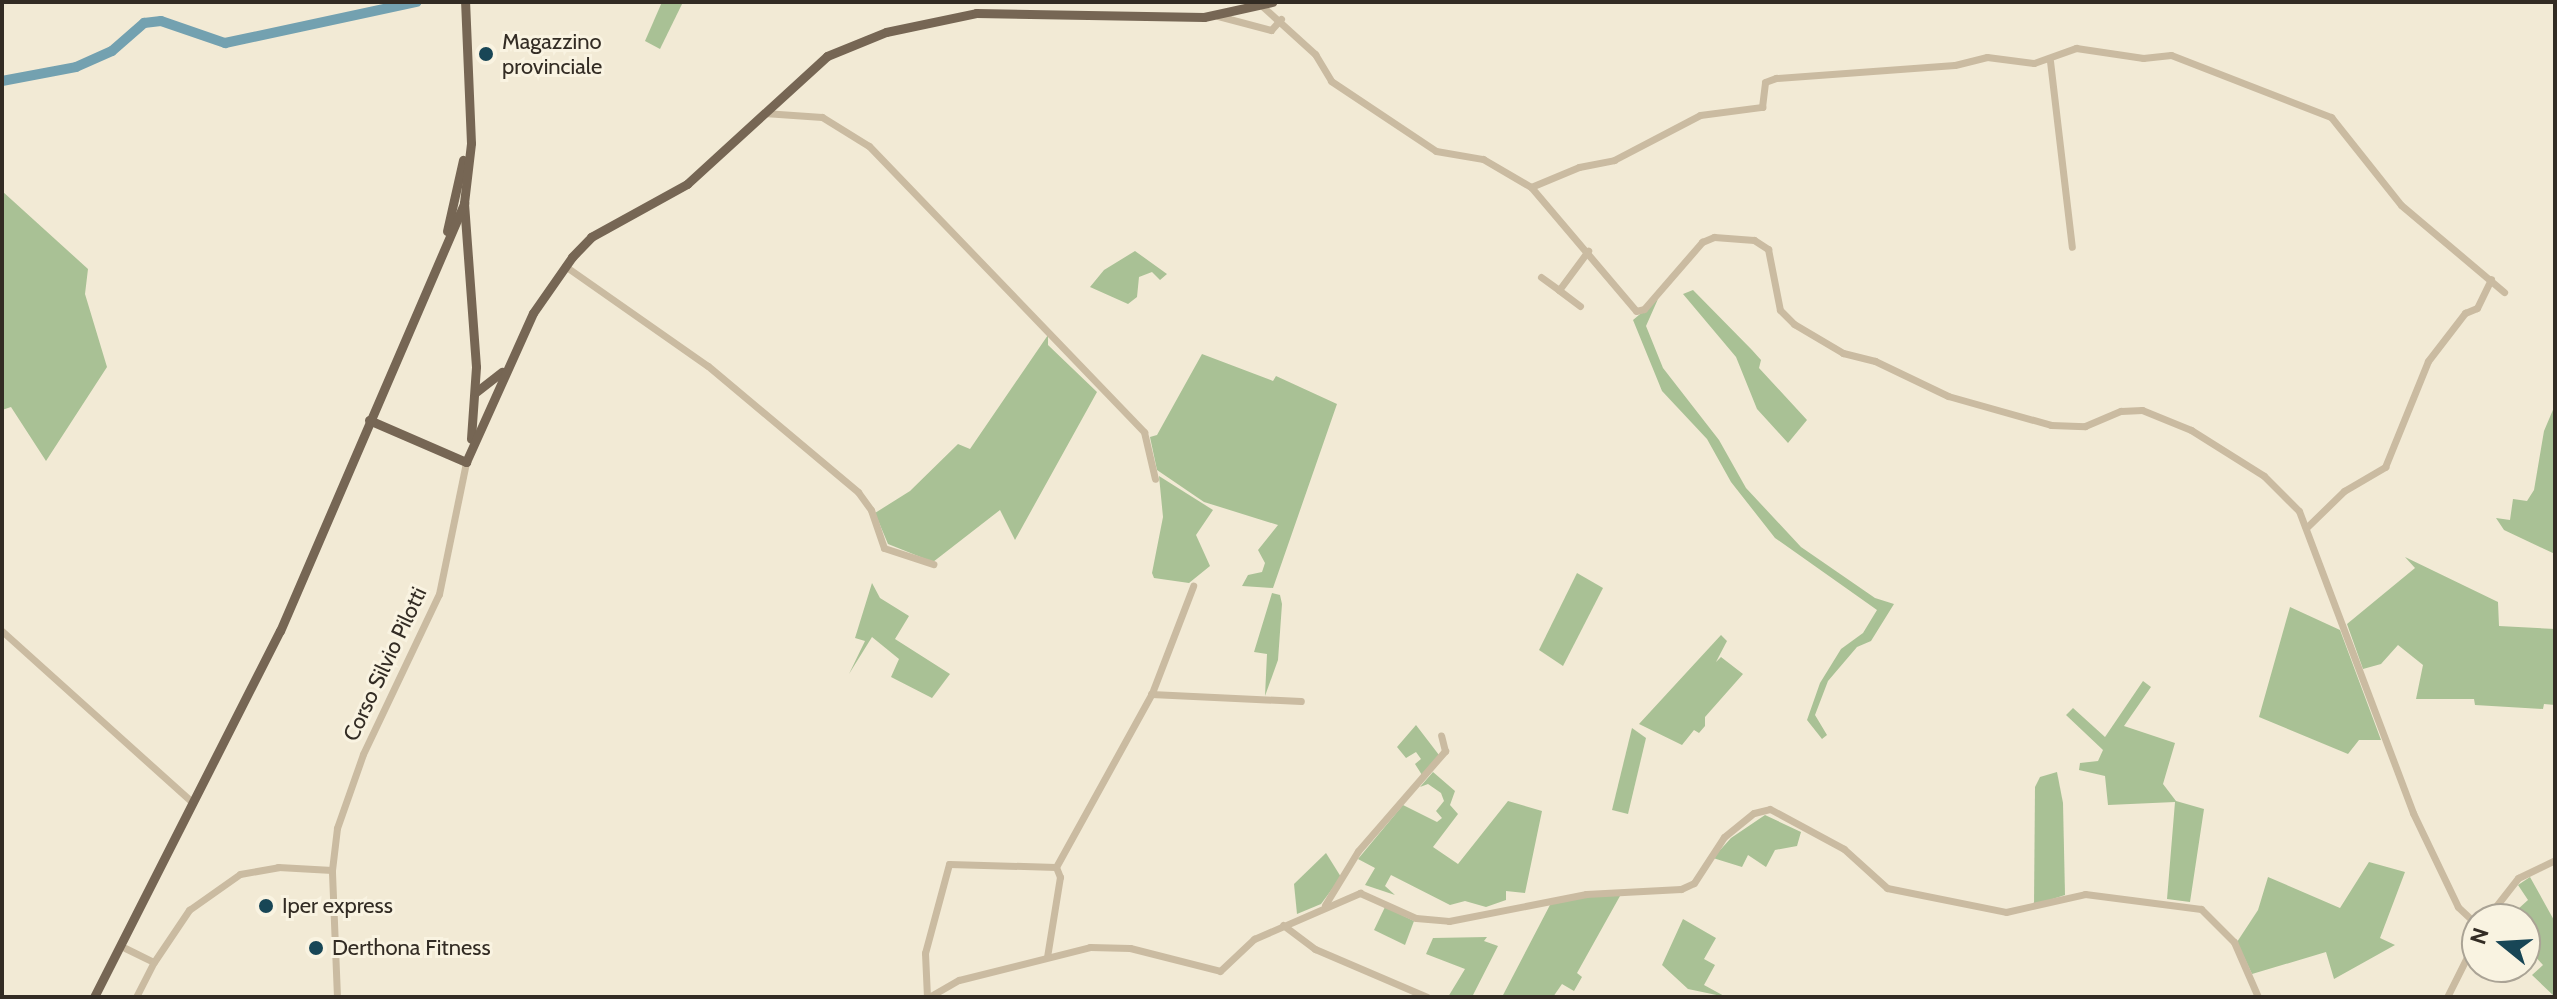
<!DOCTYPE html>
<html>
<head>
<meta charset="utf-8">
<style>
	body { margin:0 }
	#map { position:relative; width:2557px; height:999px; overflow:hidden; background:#f2ead5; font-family:Cabin,sans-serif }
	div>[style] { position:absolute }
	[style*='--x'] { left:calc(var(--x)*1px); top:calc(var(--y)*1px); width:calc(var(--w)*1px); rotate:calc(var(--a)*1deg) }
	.green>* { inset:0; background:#a9c195 }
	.river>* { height:10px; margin:-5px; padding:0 5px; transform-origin:5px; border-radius:5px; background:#73a1b0 }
	.minor>* { height:7px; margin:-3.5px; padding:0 3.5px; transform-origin:3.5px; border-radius:3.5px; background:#cabba1 }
	.major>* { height:9px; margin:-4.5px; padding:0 4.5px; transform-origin:4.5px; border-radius:4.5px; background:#766654 }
	.dots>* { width:22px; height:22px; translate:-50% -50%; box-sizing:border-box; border:4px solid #f9f3e1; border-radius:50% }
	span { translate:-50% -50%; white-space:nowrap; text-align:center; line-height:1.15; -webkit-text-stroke:6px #f9f3e1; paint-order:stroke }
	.poi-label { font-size:22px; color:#332c24 }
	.left { translate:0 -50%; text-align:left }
	.street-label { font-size:22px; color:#332c24 }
	.frame { position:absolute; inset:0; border:4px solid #332c24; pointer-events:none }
	.north { position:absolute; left:2461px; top:903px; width:80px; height:80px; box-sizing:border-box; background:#f9f3e1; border:2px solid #aaa395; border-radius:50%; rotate:288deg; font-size:22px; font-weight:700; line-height:32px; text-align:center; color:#332c24 }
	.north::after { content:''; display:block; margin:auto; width:28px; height:36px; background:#184656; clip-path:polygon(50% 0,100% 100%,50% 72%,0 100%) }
</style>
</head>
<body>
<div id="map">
	<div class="green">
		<i style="clip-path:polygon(662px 2px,683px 2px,660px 49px,645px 41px)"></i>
		<i style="clip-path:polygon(2px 191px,88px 269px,85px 294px,107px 367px,46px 461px,11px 407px,2px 410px)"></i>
		<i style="clip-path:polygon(1135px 251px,1167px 274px,1160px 280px,1152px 272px,1139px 277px,1137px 297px,1128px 304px,1090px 287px,1104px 270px)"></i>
		<i style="clip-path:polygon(1693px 290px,1752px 350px,1761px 360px,1759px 368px,1807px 420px,1788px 443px,1757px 409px,1736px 357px,1683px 294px)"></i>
		<i style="clip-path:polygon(1658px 299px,1646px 326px,1663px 368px,1719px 440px,1746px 488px,1801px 547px,1875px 598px,1894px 604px,1871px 641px,1857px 647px,1828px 681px,1815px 715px,1827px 735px,1822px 739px,1807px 720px,1820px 683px,1841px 649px,1863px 633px,1877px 610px,1775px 538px,1731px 482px,1707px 439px,1662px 391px,1633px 320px)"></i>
		<i style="clip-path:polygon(1048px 335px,1048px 345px,1097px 392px,1015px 540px,1000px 510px,933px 562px,888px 544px,875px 513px,910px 491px,958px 444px,970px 449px)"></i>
		<i style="clip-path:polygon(1202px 354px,1273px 381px,1276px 376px,1337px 404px,1273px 588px,1242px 586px,1248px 575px,1262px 572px,1265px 563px,1258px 550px,1278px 525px,1204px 502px,1157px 470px,1150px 437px,1157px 435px)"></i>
		<i style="clip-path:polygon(2555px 405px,2555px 554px,2504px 530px,2496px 518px,2510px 520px,2513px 499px,2527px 501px,2534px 490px,2544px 431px)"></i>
		<i style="clip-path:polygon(1159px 476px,1213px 510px,1196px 535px,1210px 566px,1189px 583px,1154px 578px,1152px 573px,1163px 517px)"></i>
		<i style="clip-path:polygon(2405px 557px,2498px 602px,2499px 626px,2555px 629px,2555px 705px,2544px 704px,2543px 709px,2475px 705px,2474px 699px,2416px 699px,2423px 665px,2398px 645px,2381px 664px,2363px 669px,2347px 624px,2415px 568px)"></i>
		<i style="clip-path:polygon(1577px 573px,1603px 588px,1563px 666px,1539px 650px)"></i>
		<i style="clip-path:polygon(872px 583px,880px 598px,909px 616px,895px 639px,950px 674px,932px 698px,891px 677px,899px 659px,872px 637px,849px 674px,865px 641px,855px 638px)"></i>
		<i style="clip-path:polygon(1272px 593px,1280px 595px,1282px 604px,1278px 660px,1265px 696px,1267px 654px,1254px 652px)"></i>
		<i style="clip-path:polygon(2290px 607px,2340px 630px,2381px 740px,2359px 740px,2348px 754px,2259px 717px)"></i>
		<i style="clip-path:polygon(1721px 635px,1727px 641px,1716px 662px,1721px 657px,1743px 674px,1705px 717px,1705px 726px,1699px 733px,1694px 730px,1682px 745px,1639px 724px)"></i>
		<i style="clip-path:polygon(2143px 681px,2151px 687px,2124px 726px,2175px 743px,2163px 784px,2176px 801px,2204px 809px,2190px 902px,2167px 899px,2175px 802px,2108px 805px,2105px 776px,2079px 770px,2080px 763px,2098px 761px,2103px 750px,2066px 715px,2073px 708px,2105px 737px)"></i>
		<i style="clip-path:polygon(1416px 725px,1439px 755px,1422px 775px,1415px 764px,1421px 759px,1416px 752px,1406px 758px,1397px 747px)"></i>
		<i style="clip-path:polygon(1632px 728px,1646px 738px,1628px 814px,1612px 810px)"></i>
		<i style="clip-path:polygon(1433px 772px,1455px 791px,1450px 805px,1458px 814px,1433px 847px,1458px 864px,1508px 801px,1542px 811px,1525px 893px,1506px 891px,1506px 900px,1486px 907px,1465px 901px,1450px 905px,1391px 875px,1385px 886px,1395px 895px,1365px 885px,1375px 868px,1358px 859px,1403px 805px,1437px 822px,1442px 818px,1436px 811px,1444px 801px,1441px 793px,1428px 784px,1420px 787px)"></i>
		<i style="clip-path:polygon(2057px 772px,2063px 803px,2065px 895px,2034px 905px,2035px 787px,2040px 777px)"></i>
		<i style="clip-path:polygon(1765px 815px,1801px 832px,1797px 846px,1775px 850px,1766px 867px,1748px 855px,1742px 867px,1713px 858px,1731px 838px)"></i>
		<i style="clip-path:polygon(1326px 853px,1341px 877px,1321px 904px,1297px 914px,1294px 884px)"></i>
		<i style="clip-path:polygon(2369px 862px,2405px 872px,2380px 938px,2395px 945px,2334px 979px,2326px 952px,2252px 974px,2237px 942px,2258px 910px,2268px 877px,2340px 908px)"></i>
		<i style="clip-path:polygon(2530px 877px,2555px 922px,2555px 997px,2532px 975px,2543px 965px,2525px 945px,2525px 919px,2507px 919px,2528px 900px,2518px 885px)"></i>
		<i style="clip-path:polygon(1586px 896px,1620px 896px,1577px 973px,1582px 977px,1574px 991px,1562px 984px,1553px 997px,1502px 997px,1551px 903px)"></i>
		<i style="clip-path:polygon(1385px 907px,1414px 921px,1405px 945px,1374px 930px)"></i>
		<i style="clip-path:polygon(1683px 919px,1716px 938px,1704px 959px,1715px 965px,1704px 985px,1726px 997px,1688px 989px,1662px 965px)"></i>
		<i style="clip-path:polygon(1487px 937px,1484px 941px,1498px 946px,1472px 997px,1448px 997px,1465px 969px,1426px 954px,1433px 938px)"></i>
	</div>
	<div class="river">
		<i style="--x:2;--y:81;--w:75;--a:-10.7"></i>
		<i style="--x:76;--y:67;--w:39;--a:-24"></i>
		<i style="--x:112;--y:51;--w:43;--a:-41.2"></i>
		<i style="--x:144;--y:23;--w:17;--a:-7"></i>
		<i style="--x:161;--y:21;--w:68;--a:19"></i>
		<i style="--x:225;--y:43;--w:196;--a:-12.1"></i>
	</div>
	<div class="minor">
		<i style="--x:1262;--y:6;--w:72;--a:42.2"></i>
		<i style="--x:1315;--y:54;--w:31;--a:59"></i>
		<i style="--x:1331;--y:81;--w:126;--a:33.7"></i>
		<i style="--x:1436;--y:151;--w:48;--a:9.7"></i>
		<i style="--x:1483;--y:159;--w:56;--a:30.3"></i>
		<i style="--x:1531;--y:187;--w:52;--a:-22.6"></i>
		<i style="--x:1579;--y:167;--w:36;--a:-11"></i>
		<i style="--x:1614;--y:160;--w:97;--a:-27.6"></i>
		<i style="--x:1700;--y:115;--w:63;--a:-7.4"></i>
		<i style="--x:1762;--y:107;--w:25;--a:-83"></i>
		<i style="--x:1765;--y:82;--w:12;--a:-20"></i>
		<i style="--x:1776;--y:78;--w:179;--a:-4.2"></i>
		<i style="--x:1955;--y:65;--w:33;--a:-14"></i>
		<i style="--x:1987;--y:57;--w:47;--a:7.3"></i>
		<i style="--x:2034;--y:63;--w:45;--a:-19.7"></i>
		<i style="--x:2076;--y:48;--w:68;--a:8.5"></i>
		<i style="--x:2143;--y:58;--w:28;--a:-6"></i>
		<i style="--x:2171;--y:55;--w:172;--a:21.2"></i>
		<i style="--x:2331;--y:117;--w:112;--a:51.5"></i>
		<i style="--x:2401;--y:205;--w:135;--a:40.2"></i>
		<i style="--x:1218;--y:16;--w:55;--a:14.8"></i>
		<i style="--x:1271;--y:30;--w:15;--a:-48"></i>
		<i style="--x:2050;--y:61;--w:187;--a:83.3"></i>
		<i style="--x:764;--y:113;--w:58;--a:3.9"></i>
		<i style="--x:822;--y:117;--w:55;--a:31.7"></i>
		<i style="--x:869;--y:146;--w:397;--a:46.1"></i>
		<i style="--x:1144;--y:432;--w:48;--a:76.8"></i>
		<i style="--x:1531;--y:187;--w:162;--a:49.7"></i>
		<i style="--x:1636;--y:311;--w:8;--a:-14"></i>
		<i style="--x:1644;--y:309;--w:89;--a:-49.1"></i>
		<i style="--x:1702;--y:242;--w:13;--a:-23"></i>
		<i style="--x:1714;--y:237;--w:40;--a:4.3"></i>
		<i style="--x:1754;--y:240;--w:17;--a:33"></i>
		<i style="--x:1768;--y:249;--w:62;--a:78.9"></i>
		<i style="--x:1780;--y:310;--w:20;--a:45"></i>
		<i style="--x:1794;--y:324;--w:57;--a:30.6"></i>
		<i style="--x:1843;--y:353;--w:33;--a:14"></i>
		<i style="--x:1875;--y:361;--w:81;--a:25.6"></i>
		<i style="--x:1948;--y:396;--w:107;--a:15.7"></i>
		<i style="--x:2051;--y:425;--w:34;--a:2"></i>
		<i style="--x:2085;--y:426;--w:39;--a:-23"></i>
		<i style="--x:2121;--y:411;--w:21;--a:-3"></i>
		<i style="--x:2142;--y:410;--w:53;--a:22.2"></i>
		<i style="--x:2191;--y:430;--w:86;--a:32.2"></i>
		<i style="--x:2264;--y:476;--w:49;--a:45"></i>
		<i style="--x:2299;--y:511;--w:323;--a:69.3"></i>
		<i style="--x:2413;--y:813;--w:104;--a:64.4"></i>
		<i style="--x:2458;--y:907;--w:26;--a:43"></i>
		<i style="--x:565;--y:266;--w:174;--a:35"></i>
		<i style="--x:708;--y:366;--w:196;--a:40"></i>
		<i style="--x:858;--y:492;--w:22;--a:54"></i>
		<i style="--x:871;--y:510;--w:40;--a:71.1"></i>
		<i style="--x:884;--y:548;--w:52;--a:18.1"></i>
		<i style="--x:1541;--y:277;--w:22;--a:36"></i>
		<i style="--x:1580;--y:306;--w:26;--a:-143"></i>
		<i style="--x:1559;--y:290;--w:49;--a:-53.4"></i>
		<i style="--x:2306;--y:528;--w:53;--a:-44.2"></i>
		<i style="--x:2344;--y:491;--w:48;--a:-30.3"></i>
		<i style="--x:2385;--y:467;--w:114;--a:-67.9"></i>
		<i style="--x:2428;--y:361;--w:61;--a:-52.4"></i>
		<i style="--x:2465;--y:313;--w:13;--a:-23"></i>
		<i style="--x:2477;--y:308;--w:32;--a:-64"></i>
		<i style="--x:2;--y:631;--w:257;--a:42"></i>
		<i style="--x:1151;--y:694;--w:150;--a:2.7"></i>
		<i style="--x:1325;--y:905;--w:63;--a:-58.6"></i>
		<i style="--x:1358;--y:851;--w:133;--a:-49"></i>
		<i style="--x:1445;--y:751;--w:16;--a:-104"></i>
		<i style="--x:2486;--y:919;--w:52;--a:-52"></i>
		<i style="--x:2518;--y:878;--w:41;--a:-25.9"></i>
		<i style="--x:1283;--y:925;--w:40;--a:37"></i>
		<i style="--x:1315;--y:949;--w:122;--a:23.2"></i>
		<i style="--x:125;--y:948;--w:32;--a:26"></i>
		<i style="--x:154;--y:962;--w:63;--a:-56.1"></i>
		<i style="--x:189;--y:910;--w:62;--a:-35.2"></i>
		<i style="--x:240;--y:874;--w:39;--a:-10"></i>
		<i style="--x:278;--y:867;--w:54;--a:3.2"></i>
		<i style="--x:1047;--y:957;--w:81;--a:-80.8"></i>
		<i style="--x:1060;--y:877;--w:11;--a:-112"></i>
		<i style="--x:136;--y:997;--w:39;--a:-63"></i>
		<i style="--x:337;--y:997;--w:127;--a:-92.3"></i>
		<i style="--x:332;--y:870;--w:42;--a:-83.2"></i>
		<i style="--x:337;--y:828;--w:78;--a:-70.6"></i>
		<i style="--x:363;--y:754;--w:177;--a:-64.6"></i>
		<i style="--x:439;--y:594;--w:135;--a:-78.4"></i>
		<i style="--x:927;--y:997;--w:44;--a:-92.6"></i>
		<i style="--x:925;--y:953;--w:92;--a:-74.9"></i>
		<i style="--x:949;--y:864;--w:107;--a:1.6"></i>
		<i style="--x:1056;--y:867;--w:199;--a:-61.1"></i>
		<i style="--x:1152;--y:693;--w:115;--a:-69"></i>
		<i style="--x:929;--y:997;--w:34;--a:-30"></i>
		<i style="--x:959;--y:980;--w:135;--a:-14.1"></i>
		<i style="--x:1090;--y:947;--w:40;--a:1.4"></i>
		<i style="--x:1130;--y:948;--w:93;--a:14.3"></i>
		<i style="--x:1220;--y:971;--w:47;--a:-43.3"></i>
		<i style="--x:1254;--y:939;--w:116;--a:-23.5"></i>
		<i style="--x:1360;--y:893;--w:61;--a:24.1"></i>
		<i style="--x:1416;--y:918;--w:33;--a:5"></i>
		<i style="--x:1449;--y:921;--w:140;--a:-11.1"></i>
		<i style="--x:1586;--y:894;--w:95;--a:-3"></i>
		<i style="--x:1681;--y:889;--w:14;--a:-25"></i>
		<i style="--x:1694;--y:883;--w:55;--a:-56.9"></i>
		<i style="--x:1724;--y:837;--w:38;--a:-39"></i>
		<i style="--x:1754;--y:813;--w:16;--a:-14"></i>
		<i style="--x:1770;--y:809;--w:84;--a:28.4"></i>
		<i style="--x:1844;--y:849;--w:58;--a:42.2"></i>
		<i style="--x:1887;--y:888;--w:121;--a:11.4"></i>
		<i style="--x:2006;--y:912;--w:81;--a:-12.8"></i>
		<i style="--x:2085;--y:894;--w:117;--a:7.4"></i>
		<i style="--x:2201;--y:909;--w:47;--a:45"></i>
		<i style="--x:2234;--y:942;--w:60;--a:66.4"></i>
		<i style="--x:2447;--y:997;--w:67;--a:-63.4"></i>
	</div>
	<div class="major">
		<i style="--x:464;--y:203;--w:164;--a:85.8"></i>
		<i style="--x:476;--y:367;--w:72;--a:94"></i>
		<i style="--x:447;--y:231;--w:73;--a:-77.3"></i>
		<i style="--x:476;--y:392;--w:33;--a:-38"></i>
		<i style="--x:369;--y:420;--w:106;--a:23.4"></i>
		<i style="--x:466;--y:462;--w:163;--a:-65.8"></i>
		<i style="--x:533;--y:313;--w:68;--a:-55.1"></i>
		<i style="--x:572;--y:257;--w:28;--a:-46"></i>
		<i style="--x:591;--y:237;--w:110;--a:-28.9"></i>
		<i style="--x:687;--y:184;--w:190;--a:-42.4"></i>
		<i style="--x:827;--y:56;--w:64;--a:-22.1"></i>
		<i style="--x:886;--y:32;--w:92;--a:-11.9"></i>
		<i style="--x:976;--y:13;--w:228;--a:1"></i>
		<i style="--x:1204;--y:17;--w:70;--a:-12.4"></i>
		<i style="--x:94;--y:997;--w:411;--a:-63.1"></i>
		<i style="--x:280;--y:631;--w:466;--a:-66.7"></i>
		<i style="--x:464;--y:203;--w:60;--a:-83.3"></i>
		<i style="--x:471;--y:143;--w:141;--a:-92.4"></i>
	</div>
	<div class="dots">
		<i style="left:486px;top:54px;background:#184656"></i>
		<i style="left:266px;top:906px;background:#184656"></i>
		<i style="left:316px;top:948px;background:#184656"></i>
	</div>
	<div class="poi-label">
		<span class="left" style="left:502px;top:54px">Magazzino<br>provinciale</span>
		<span class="left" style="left:282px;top:906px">Iper express</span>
		<span class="left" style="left:332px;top:948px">Derthona Fitness</span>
	</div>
	<div class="street-label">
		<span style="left:385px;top:664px;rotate:-65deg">Corso Silvio Pilotti</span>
	</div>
	<div class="frame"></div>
	<div class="north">N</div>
</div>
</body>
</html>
